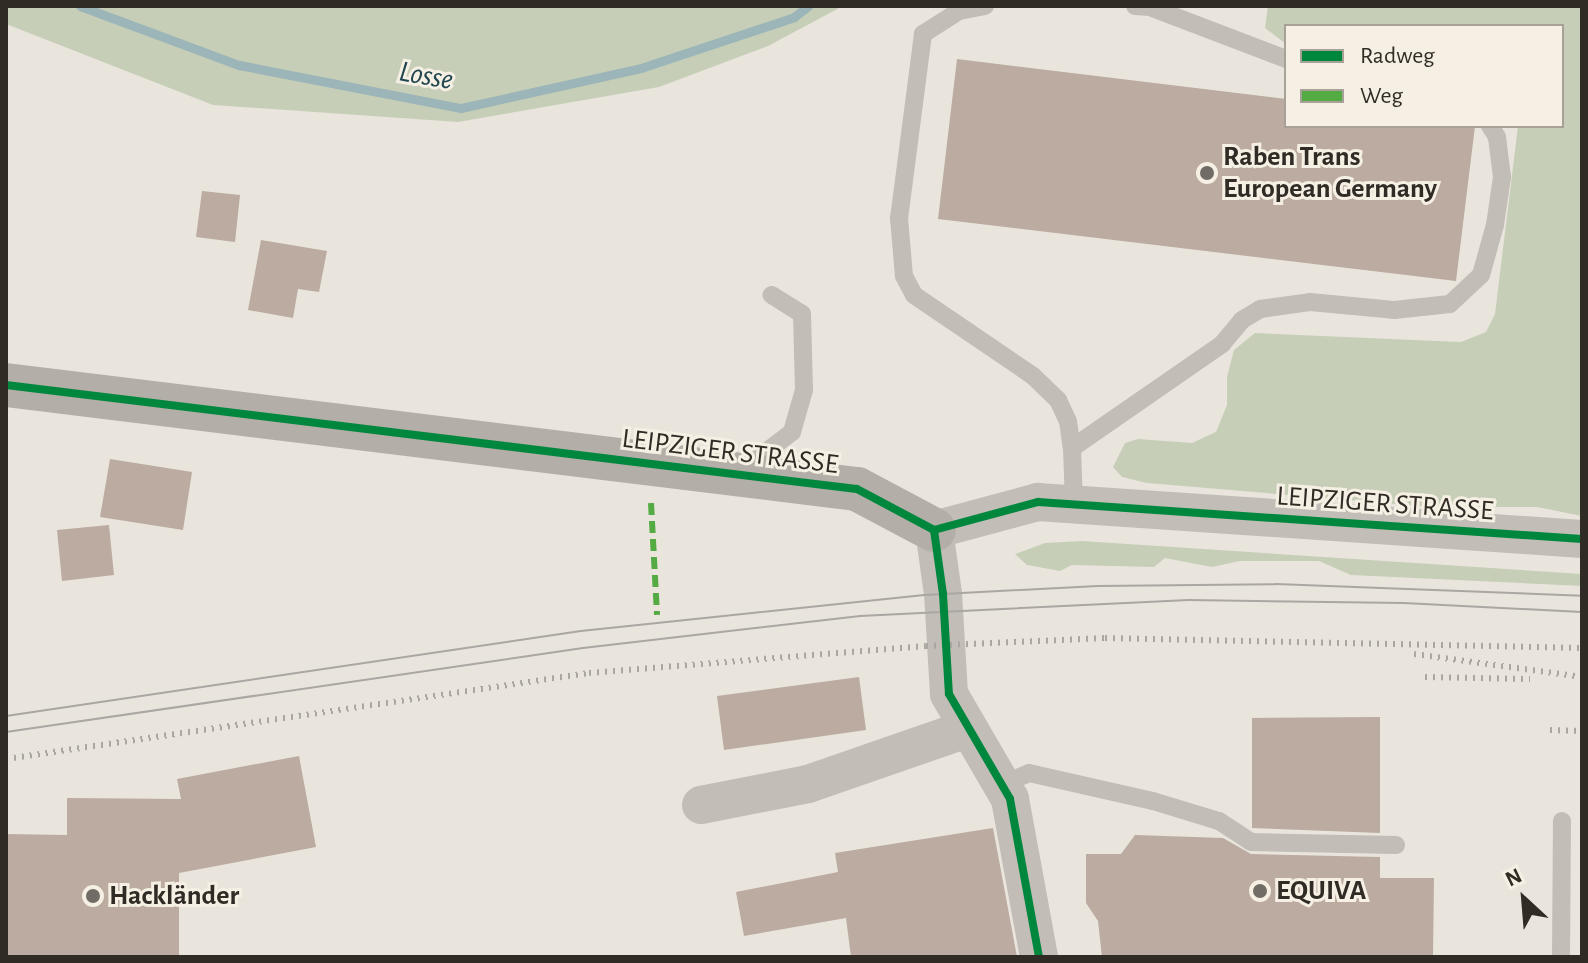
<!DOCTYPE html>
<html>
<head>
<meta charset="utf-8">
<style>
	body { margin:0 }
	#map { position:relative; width:1588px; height:963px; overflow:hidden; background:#e9e5dd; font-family:"Alegreya Sans",sans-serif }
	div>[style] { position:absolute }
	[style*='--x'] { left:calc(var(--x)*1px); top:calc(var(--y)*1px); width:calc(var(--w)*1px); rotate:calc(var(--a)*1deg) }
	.green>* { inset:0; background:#c7ceb8 }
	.stream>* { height:9px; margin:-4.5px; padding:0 4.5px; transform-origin:4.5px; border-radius:4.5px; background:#9bb5b8 }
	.building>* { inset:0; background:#bbaba0 }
	.lane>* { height:18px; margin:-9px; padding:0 9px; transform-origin:9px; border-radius:9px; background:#c2bdb7 }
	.street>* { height:38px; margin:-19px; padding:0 19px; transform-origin:19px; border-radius:19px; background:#c2bdb7 }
	.secondary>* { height:44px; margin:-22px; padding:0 22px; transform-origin:22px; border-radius:22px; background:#b3aea7 }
	.tram>* { height:2px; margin:-1px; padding:0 1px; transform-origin:1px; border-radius:1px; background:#aaa6a1 }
	.rail>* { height:6px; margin-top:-3px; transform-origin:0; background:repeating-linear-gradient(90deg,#aaa6a1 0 2px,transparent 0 8px) }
	.quiet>* { height:6px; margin-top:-3px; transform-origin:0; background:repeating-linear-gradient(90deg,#54ab44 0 12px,transparent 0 18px) }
	.cycleway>* { height:8px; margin:-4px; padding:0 4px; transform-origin:4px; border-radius:4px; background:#00873e }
	.dots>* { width:22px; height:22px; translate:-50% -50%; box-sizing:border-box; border:4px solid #f6f0e4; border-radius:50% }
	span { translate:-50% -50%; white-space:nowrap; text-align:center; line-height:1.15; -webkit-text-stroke:6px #f6f0e4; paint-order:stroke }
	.poi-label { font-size:28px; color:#312b26; font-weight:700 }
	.left { translate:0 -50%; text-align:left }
	.street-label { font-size:28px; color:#312b26 }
	.water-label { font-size:30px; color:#20464f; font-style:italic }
	.frame { position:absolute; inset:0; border:8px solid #312b26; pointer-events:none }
	.legend { position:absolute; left:1284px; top:24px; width:280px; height:104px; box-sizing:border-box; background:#f6f0e4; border:2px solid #a7a198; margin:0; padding:10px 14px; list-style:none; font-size:24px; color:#312b26 }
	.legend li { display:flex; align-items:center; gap:16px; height:40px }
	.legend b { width:40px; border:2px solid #a7a198 }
	.north { position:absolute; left:1484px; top:859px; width:80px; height:80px; -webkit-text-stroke:6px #f6f0e4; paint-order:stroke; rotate:334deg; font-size:22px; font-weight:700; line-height:32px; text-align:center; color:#312b26 }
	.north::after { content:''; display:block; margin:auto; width:28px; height:36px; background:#312b26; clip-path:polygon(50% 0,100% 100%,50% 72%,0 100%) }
</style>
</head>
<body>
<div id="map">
	<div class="green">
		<i style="clip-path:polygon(6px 6px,843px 6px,768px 46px,659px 87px,458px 122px,213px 105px,6px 24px)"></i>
		<i style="clip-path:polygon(1268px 6px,1582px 6px,1582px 516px,1537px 507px,1431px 507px,1147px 483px,1122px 477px,1113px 467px,1125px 443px,1138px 439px,1192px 443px,1216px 432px,1227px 405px,1227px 377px,1234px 350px,1255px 333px,1461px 342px,1486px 332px,1495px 314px,1518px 126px,1562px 126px,1562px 26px,1286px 26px,1286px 44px,1265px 28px)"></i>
		<i style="clip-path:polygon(1082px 541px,1582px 574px,1582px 586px,1351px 575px,1319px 561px,1240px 561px,1212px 567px,1165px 558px,1154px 567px,1072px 565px,1060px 571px,1027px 565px,1015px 554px,1045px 543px)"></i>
	</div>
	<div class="stream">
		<i style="--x:80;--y:6;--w:170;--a:20.4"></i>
		<i style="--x:239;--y:65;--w:226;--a:11"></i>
		<i style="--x:461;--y:108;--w:184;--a:-12.5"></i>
		<i style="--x:641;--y:68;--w:161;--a:-18.4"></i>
		<i style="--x:794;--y:17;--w:18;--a:-38"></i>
	</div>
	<div class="building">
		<i style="clip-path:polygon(957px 59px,1286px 99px,1286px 126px,1475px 126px,1456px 281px,938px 219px)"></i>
		<i style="clip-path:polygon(202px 191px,240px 195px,235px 242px,196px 237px)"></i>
		<i style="clip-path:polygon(261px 240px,327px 251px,319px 292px,298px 289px,293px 318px,248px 310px)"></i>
		<i style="clip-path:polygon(110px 459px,192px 472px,183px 530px,100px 517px)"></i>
		<i style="clip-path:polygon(109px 525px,114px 575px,62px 581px,57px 530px)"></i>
		<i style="clip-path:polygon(859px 677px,866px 730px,724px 750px,717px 696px)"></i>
		<i style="clip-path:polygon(1380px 717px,1380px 833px,1252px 828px,1252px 718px)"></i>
		<i style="clip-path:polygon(299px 756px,316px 847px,179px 873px,179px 957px,6px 957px,6px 834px,67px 835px,67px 798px,181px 799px,177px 779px)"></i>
		<i style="clip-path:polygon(993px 828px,1017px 957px,851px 957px,846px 918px,744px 936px,736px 892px,838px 872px,835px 853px)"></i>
		<i style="clip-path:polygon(1135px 835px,1223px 838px,1251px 854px,1380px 857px,1380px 878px,1434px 878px,1433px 957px,1102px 957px,1098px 921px,1086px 903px,1086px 854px,1121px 854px)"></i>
	</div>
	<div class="lane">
		<i style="--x:985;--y:6;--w:26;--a:169"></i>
		<i style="--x:959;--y:11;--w:43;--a:147.4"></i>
		<i style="--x:923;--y:34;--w:186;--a:97.4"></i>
		<i style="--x:899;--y:218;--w:58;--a:85.1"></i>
		<i style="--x:904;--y:276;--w:21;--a:62"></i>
		<i style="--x:914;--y:295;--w:144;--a:34.2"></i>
		<i style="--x:1033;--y:376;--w:35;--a:44"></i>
		<i style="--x:1058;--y:400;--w:23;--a:65"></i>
		<i style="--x:1068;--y:421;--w:27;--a:82"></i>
		<i style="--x:1072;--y:448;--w:56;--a:88"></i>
		<i style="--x:1135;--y:6;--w:15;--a:4"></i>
		<i style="--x:1150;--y:7;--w:146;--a:20.9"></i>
		<i style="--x:1072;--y:448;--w:183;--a:-34.7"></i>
		<i style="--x:1222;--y:344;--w:31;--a:-50"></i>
		<i style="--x:1242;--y:320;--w:21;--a:-31"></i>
		<i style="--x:1260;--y:309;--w:50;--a:-8"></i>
		<i style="--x:1310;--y:302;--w:84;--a:5.4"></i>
		<i style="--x:1394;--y:310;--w:56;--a:-6.1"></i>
		<i style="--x:1450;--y:304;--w:42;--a:-43.1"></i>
		<i style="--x:1481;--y:275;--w:52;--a:-74.4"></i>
		<i style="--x:1495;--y:225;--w:49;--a:-81.7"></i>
		<i style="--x:1502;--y:177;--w:40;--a:-97.1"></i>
		<i style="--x:1497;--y:137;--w:13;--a:-122"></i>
		<i style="--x:743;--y:470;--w:62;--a:-37.8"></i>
		<i style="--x:792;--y:432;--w:44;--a:-74.1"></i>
		<i style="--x:804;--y:390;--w:76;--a:-91.5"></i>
		<i style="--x:802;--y:314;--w:36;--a:-148"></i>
		<i style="--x:1001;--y:785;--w:30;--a:-23"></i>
		<i style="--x:1029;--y:773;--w:127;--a:12.7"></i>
		<i style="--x:1153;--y:801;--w:69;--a:16.9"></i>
		<i style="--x:1219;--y:821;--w:38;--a:33"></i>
		<i style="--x:1251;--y:842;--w:145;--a:1.2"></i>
		<i style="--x:1561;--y:957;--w:136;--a:-89.6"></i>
	</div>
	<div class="street">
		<i style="--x:701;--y:805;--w:109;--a:-11.1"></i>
		<i style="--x:808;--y:784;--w:168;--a:-19.1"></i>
		<i style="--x:1039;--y:957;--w:161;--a:-100.4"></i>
		<i style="--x:1010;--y:799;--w:121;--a:-120.2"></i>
		<i style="--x:949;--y:694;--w:100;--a:-93.4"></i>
		<i style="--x:943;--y:594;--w:65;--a:-98"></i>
		<i style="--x:934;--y:530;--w:108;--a:-15.1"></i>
		<i style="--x:1038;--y:502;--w:545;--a:3.89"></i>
	</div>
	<div class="secondary">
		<i style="--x:6;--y:385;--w:857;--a:6.97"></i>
		<i style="--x:857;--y:489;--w:87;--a:28"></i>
	</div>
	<div class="tram">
		<i style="--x:6;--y:716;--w:581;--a:-8.41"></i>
		<i style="--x:581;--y:631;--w:345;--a:-6"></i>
		<i style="--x:924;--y:595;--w:174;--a:-3"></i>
		<i style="--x:1098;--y:586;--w:178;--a:-0.6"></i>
		<i style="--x:1276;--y:584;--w:306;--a:2.2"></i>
		<i style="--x:6;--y:732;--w:583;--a:-8.28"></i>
		<i style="--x:583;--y:648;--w:279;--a:-6.6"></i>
		<i style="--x:860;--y:616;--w:329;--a:-2.8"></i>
		<i style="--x:1189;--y:600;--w:215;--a:0.8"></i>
		<i style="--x:1404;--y:603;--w:178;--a:2.9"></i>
	</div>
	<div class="rail">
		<i style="--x:1414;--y:654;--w:170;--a:7.8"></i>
		<i style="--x:1425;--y:677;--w:105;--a:1.1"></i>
		<i style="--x:1550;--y:730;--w:32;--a:2"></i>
		<i style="--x:6;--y:759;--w:589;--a:-8.39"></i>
		<i style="--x:589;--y:673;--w:338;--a:-4.6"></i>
		<i style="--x:926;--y:646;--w:179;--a:-2.6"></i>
		<i style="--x:1105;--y:638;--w:477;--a:1.2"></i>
	</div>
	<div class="quiet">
		<i style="--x:651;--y:503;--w:112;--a:86.9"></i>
	</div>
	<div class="cycleway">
		<i style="--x:6;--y:385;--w:857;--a:6.97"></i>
		<i style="--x:857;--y:489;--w:87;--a:28"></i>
		<i style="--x:934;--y:530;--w:108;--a:-15.1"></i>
		<i style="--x:1038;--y:502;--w:545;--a:3.89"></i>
		<i style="--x:934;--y:530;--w:65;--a:82"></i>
		<i style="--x:943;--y:594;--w:100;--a:86.6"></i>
		<i style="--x:949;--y:694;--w:121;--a:59.8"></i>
		<i style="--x:1010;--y:799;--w:161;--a:79.6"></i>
	</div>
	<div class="dots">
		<i style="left:1207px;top:173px;background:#716c66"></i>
		<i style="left:1260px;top:891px;background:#716c66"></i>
		<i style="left:93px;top:896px;background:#716c66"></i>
	</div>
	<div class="poi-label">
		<span class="left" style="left:1223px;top:173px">Raben Trans<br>European Germany</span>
		<span class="left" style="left:1276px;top:891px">EQUIVA</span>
		<span class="left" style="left:109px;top:896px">Hackländer</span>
	</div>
	<div class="street-label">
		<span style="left:730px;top:452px;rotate:7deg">LEIPZIGER STRASSE</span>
		<span style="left:1385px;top:504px;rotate:4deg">LEIPZIGER STRASSE</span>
	</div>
	<div class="water-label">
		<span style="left:426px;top:76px;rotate:10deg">Losse</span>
	</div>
	<div class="frame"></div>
	<ul class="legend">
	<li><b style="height:10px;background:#00873e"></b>Radweg</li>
	<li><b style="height:10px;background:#54ab44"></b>Weg</li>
	</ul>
	<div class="north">N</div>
</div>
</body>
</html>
